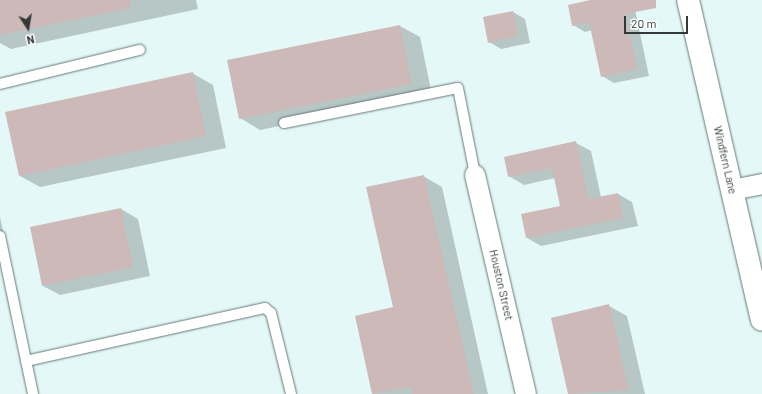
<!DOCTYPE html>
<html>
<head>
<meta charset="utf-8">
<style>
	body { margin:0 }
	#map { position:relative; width:762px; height:394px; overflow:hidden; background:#e4f9f7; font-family:Barlow,sans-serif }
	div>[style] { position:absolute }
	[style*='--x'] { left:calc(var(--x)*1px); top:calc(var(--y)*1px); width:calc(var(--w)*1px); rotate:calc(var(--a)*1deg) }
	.shadow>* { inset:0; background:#0003 }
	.building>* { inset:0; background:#cdbab8 }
	.roads { filter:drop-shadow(0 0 1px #667877) drop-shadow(0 0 1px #667877) }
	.lane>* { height:10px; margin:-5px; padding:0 5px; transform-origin:5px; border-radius:5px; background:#fff }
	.street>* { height:20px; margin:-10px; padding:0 10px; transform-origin:10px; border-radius:10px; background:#fff }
	.secondary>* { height:22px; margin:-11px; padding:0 11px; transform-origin:11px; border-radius:11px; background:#fff }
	span { translate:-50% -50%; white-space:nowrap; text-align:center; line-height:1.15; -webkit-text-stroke:3.5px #fff; paint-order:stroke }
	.street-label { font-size:11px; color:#323a39 }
	.north { position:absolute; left:8px; top:8px; width:40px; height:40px; -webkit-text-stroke:3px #fff; paint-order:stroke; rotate:168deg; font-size:11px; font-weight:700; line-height:16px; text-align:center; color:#323a39 }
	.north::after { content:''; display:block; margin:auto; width:14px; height:18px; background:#323a39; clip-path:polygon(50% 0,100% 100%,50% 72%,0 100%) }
	.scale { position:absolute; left:624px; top:16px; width:64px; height:18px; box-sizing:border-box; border:2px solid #323a39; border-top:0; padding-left:5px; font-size:12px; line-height:14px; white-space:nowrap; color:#323a39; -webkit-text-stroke:3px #fff; paint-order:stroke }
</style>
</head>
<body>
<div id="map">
	<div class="shadow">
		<i style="clip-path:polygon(0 0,196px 0,198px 9px,11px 49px,0 43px)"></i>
		<i style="clip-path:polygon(591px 0,633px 0,649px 76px,614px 83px,602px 76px,592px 30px,585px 32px,573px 25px)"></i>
		<i style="clip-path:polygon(513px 12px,525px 19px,530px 43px,501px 49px,489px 42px)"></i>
		<i style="clip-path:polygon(400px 26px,420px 37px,432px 95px,260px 130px,240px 118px)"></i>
		<i style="clip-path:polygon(192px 73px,213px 85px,226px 148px,40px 187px,20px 176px)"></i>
		<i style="clip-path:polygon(576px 143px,591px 151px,601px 197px,618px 194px,632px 202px,638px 226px,541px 246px,527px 238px,561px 207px,555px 178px,524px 185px,509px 176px)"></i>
		<i style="clip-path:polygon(423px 176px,442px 187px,488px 394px,373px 394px,356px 316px,394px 308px)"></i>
		<i style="clip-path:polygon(121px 209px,138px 219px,150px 276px,60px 295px,43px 286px)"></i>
		<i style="clip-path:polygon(0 217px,10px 264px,0 266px)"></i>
		<i style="clip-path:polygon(609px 306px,627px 316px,645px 394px,569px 394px,552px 318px)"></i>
	</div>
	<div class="building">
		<i style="clip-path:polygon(0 0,130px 0,131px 8px,0 35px)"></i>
		<i style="clip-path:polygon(590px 0,656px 0,656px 8px,625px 14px,637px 69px,601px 77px,589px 22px,572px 26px,568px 5px)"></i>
		<i style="clip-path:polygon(513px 11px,518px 36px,488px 43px,483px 17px)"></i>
		<i style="clip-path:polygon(400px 25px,412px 84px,239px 119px,227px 60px)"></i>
		<i style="clip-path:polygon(193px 72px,206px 136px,19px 176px,5px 112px)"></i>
		<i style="clip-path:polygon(576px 141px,589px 199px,618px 193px,623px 218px,526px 238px,521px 214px,560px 206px,552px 168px,508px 177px,504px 157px)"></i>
		<i style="clip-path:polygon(424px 175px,474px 394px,412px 394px,411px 387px,372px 394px,355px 316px,393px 307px,366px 187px)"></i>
		<i style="clip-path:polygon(121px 208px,133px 267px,42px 286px,30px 227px)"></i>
		<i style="clip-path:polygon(609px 304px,629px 390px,568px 394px,551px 318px)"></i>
	</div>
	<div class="roads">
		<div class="lane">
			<i style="--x:0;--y:84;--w:144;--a:-13.7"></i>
			<i style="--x:284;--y:123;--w:177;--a:-11.4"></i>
			<i style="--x:458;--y:88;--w:89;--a:78.9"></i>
			<i style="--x:0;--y:236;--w:161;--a:78.2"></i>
			<i style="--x:26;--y:361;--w:245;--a:-12.5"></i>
			<i style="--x:265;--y:308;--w:8;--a:40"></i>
			<i style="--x:271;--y:313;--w:83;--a:76.1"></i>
		</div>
		<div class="street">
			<i style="--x:475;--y:175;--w:225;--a:76.9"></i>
			<i style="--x:732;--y:190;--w:31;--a:-11"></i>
		</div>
		<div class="secondary">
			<i style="--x:688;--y:0;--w:328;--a:77"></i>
		</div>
	</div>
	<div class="street-label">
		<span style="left:725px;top:160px;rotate:77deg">Windfern Lane</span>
		<span style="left:501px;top:285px;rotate:77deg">Houston Street</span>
	</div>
	<div class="north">N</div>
	<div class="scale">20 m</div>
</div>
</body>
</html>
